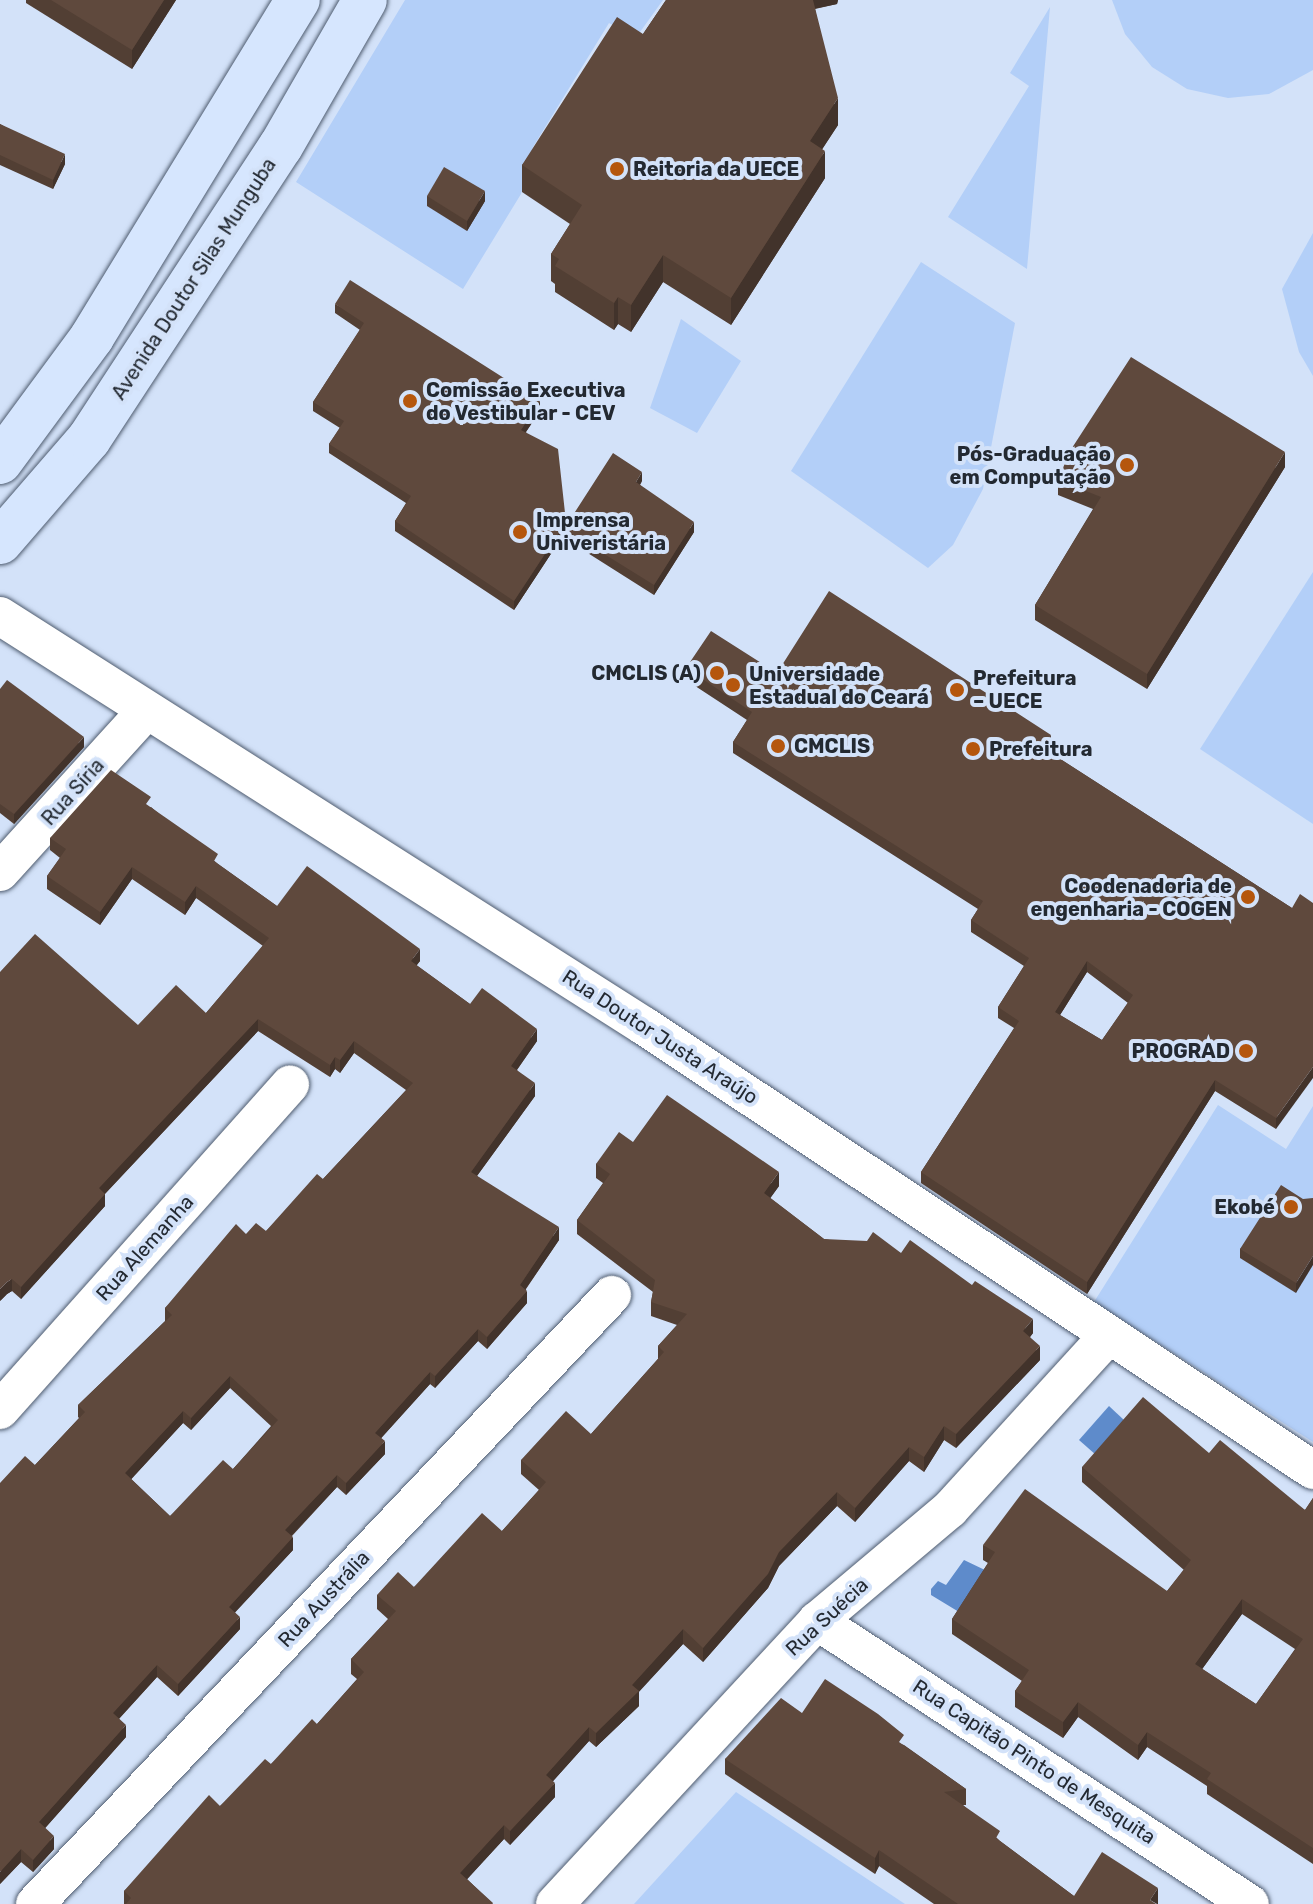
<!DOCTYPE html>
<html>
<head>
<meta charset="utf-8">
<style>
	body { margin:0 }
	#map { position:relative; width:1313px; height:1904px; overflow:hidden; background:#d3e2f9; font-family:Rubik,sans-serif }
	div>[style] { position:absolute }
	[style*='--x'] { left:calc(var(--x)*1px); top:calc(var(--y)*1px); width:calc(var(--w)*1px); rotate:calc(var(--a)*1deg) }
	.green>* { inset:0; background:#b3cff8 }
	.water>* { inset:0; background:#5e8bcb }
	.roads { filter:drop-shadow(0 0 2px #4f5c6f) drop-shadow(0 0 2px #4f5c6f) }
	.minor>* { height:38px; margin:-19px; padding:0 19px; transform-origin:19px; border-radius:19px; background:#fff }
	.major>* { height:44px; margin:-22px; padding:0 22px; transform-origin:22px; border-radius:22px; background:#d6e6fe }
	.wall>* { inset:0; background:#523f34 }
	.shaded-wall>* { inset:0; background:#42332b }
	.building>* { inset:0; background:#5f493d }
	.dots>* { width:22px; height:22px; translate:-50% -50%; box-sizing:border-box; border:4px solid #d3e2f9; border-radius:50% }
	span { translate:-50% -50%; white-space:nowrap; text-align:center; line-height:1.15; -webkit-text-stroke:8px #d3e2f9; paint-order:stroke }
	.poi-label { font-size:20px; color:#232931; font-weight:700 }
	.left { translate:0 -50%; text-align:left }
	.right { translate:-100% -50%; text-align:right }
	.street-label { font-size:20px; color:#232931 }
</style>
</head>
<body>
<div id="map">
	<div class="green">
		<i style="clip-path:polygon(405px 0,663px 0,635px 39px,609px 23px,533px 147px,521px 194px,463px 289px,296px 182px)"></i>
		<i style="clip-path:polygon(1112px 0,1313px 0,1313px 70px,1269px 94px,1228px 98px,1187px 89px,1152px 67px,1125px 34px)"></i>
		<i style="clip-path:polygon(1050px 7px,1027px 269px,948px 217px,1029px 86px,1010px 73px)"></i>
		<i style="clip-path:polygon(1313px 233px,1313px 376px,1299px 352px,1282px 289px)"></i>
		<i style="clip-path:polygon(921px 262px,1015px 323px,983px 489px,953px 545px,928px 568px,791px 471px)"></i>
		<i style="clip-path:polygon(681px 319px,741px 361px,697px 433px,650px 408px)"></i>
		<i style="clip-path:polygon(1313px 572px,1313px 824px,1200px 749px)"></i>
		<i style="clip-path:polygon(1218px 1105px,1286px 1149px,1313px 1106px,1313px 1442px,1094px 1302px)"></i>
		<i style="clip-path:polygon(736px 1792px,905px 1904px,634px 1904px)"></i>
	</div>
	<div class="water">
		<i style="clip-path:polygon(1109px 1406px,1125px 1421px,1096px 1455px,1079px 1440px)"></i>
		<i style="clip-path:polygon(964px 1560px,987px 1571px,959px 1612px,931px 1595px,931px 1589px,938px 1581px,946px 1585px)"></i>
	</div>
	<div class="roads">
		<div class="minor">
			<i style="--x:0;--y:616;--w:763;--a:32.48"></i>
			<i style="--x:644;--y:1026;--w:803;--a:33.57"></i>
			<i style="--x:0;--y:872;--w:217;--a:-47.8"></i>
			<i style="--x:0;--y:1410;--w:436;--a:-48.3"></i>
			<i style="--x:817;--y:1621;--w:517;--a:33.17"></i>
			<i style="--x:35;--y:1904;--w:839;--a:-46.55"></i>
			<i style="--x:555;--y:1904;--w:386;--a:-47.2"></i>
			<i style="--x:817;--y:1621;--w:174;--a:-40.1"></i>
			<i style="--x:950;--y:1509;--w:233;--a:-47.6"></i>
		</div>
		<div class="major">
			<i style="--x:0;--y:462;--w:155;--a:-53.6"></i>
			<i style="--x:92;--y:337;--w:395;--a:-58.6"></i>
			<i style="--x:0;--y:542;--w:136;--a:-49.2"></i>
			<i style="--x:89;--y:439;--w:350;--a:-56.8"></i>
			<i style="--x:281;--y:146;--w:168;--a:-60.1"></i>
		</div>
	</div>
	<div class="wall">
		<i style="clip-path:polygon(26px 0,176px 0,132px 69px,26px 3px)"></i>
		<i style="clip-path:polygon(666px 0,838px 0,837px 4px,815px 9px,838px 125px,822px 149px,825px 178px,731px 325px,663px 282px,631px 332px,618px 324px,614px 330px,555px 292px,555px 284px,551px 281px,551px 254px,570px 224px,522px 192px,522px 165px,643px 34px)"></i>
		<i style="clip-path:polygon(0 124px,65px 164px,53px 189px,0 165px)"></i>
		<i style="clip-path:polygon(427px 196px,485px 201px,467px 231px,427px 206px)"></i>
		<i style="clip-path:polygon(335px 304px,540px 411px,526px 432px,566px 526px,642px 481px,640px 485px,694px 532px,654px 595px,564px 538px,564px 534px,514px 610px,395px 531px,395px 521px,406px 503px,329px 453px,329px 444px,340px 428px,313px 411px,313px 402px,360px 330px,335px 313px)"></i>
		<i style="clip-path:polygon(1285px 467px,1147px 689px,1035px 620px,1035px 605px,1093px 509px,1058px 495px,1058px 480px)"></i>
		<i style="clip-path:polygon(evenodd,686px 668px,777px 673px,1051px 746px,1048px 751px,1292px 908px,1276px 1129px,1215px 1091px,1087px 1294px,921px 1183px,921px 1172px,1014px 1028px,998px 1018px,998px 1007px,1024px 966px,971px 932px,971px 920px,978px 909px,733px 753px,733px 742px,747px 720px,686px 680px,686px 668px,1087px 972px,1128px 1003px,1102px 1040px,1060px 1015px,1087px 972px)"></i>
		<i style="clip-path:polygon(0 689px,84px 747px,14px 824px,0 813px)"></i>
		<i style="clip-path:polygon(evenodd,151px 807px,218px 864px,277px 906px,420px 961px,416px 965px,470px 1004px,537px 1041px,517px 1070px,535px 1096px,477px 1176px,559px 1240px,526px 1289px,527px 1303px,487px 1349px,478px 1341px,435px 1388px,430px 1384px,381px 1438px,385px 1454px,346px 1495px,337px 1487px,292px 1536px,293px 1550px,235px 1612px,240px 1629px,178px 1696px,157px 1677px,119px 1719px,126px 1737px,45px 1828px,54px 1849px,33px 1872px,21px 1862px,0 1884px,35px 1465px,79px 1418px,78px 1417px,78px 1405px,165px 1321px,165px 1308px,246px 1234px,266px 1231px,323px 1179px,406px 1090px,354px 1053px,340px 1073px,335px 1069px,330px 1077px,258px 1031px,105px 1194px,105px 1206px,21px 1299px,12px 1291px,7px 1294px,0 1301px,138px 1025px,206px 1013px,263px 946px,196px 898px,185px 915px,132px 879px,100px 925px,47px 889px,47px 876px,60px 858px,50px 850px,50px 838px,151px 807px,230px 1388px,271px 1426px,233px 1469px,170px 1516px,131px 1479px,183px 1423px,191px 1430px,230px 1388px)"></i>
		<i style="clip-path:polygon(633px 1142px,779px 1186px,770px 1198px,824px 1239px,901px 1253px,1033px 1333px,1030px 1337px,1040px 1360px,956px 1448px,944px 1440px,924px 1472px,909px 1461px,855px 1522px,837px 1506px,779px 1566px,768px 1588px,703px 1662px,683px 1644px,639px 1691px,639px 1706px,596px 1747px,589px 1741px,553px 1781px,555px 1797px,510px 1845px,504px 1839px,467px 1879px,493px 1904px,124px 1904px,124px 1891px,220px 1806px,271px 1764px,317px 1724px,357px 1679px,351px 1674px,351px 1659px,388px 1619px,377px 1609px,377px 1595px,414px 1587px,502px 1531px,539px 1490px,521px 1474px,521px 1460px,591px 1434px,658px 1359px,658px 1346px,677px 1325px,651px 1316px,651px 1302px,653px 1292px,577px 1234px,577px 1220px,603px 1183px,596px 1178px,596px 1164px)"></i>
		<i style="clip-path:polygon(1303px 1199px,1296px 1293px,1240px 1258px,1240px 1249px)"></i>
		<i style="clip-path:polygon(evenodd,1209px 1453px,1305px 1510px,1313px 1498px,1313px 1864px,1207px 1794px,1207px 1786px,1147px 1747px,1138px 1760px,1078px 1717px,1063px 1738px,1015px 1707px,1015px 1691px,1022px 1681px,952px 1634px,952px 1619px,988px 1563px,983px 1560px,983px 1545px,1167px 1591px,1184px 1570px,1082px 1482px,1082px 1467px,1209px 1453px,1242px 1614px,1295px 1649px,1256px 1704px,1202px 1669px,1242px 1614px)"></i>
		<i style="clip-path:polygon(802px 1713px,904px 1745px,966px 1789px,966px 1805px,963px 1805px,1000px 1841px,1074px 1896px,1157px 1904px,934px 1904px,879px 1866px,875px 1874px,725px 1774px,725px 1759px)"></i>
	</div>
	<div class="shaded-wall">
		<i style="clip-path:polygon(164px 0,176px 0,132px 69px,132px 50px)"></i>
		<i style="clip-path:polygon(808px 0,838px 0,837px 4px,808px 10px)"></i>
		<i style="clip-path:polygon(838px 98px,838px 125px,810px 168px,810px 141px)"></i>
		<i style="clip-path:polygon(825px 151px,825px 178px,731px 325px,731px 298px)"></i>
		<i style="clip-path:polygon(65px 154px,65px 164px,53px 189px,53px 180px)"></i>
		<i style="clip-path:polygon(485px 191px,485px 201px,467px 231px,467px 221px)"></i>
		<i style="clip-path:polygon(663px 255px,663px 282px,631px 332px,631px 305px)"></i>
		<i style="clip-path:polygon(618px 297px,618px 324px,614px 330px,614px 303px)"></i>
		<i style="clip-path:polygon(540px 401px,540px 411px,521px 439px,521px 430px)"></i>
		<i style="clip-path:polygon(1285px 452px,1285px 467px,1147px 689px,1147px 674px)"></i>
		<i style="clip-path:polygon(642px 472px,642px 481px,636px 491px,636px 482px)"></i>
		<i style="clip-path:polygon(566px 522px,566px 530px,564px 529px,564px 534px,514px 610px,514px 601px)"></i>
		<i style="clip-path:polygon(694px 522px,694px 532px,654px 595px,654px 585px)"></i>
		<i style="clip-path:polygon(1051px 735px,1051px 746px,1043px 759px,1043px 748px)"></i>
		<i style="clip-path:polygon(84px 737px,84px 747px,14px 824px,14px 814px)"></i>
		<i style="clip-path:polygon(132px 867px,132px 879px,100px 925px,100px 912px)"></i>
		<i style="clip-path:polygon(196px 886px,196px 898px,185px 915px,185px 902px)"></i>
		<i style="clip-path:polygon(420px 949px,420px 961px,411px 973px,411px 961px)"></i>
		<i style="clip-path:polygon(1087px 961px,1087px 972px,1055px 1023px,1055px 1012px)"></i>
		<i style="clip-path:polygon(258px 1019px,258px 1031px,99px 1200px,99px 1188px)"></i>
		<i style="clip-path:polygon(537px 1029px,537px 1041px,511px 1078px,511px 1066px)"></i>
		<i style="clip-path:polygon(354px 1041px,354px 1053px,340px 1073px,340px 1060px)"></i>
		<i style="clip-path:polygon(335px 1057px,335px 1069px,330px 1077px,330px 1065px)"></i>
		<i style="clip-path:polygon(1313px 1067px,1313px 1078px,1276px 1129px,1276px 1118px)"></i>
		<i style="clip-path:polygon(1215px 1080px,1215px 1091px,1087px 1294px,1087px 1282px)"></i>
		<i style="clip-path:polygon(535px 1083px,535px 1096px,471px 1184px,471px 1172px)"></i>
		<i style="clip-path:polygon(779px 1172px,779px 1186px,764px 1207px,764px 1193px)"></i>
		<i style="clip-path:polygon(105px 1194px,105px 1206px,21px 1299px,21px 1287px)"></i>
		<i style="clip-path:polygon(559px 1227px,559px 1240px,520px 1297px,520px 1285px)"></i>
		<i style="clip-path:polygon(1313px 1256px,1313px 1265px,1296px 1293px,1296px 1283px)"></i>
		<i style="clip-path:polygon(12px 1279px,12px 1291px,7px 1294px,0 1301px,0 1289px,7px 1282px)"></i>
		<i style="clip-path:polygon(527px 1291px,527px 1303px,487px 1349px,487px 1337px)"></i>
		<i style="clip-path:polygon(1033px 1319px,1033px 1333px,1023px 1346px,1023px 1331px)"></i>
		<i style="clip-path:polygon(478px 1329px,478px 1341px,435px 1388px,435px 1376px)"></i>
		<i style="clip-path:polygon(1040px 1346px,1040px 1360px,956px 1448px,956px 1434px)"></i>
		<i style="clip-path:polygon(430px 1372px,430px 1384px,375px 1445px,375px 1433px)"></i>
		<i style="clip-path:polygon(230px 1376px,230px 1388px,191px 1430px,191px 1418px)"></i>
		<i style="clip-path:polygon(183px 1411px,183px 1423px,125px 1486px,125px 1473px)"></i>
		<i style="clip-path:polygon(944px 1426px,944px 1440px,924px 1472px,924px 1457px)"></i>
		<i style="clip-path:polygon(385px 1441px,385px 1454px,346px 1495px,346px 1483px)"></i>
		<i style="clip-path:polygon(909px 1447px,909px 1461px,855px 1522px,855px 1508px)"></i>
		<i style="clip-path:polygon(337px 1475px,337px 1487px,285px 1542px,285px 1530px)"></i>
		<i style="clip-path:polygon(837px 1492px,837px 1506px,779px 1566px,768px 1588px,703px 1662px,703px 1648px,779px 1552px)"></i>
		<i style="clip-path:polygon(293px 1537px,293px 1550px,229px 1619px,229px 1607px)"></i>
		<i style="clip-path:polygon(1242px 1599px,1242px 1614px,1195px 1679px,1195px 1664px)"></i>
		<i style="clip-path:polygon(240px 1617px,240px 1629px,178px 1696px,178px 1684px)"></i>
		<i style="clip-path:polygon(683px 1629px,683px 1644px,638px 1693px,639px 1691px,639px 1706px,596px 1747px,596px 1733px,632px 1685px)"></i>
		<i style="clip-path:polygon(157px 1665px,157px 1677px,113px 1725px,113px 1713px)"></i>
		<i style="clip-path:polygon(1078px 1702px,1078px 1717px,1063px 1738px,1063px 1722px)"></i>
		<i style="clip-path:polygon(126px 1725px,126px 1737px,39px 1835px,39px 1822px)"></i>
		<i style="clip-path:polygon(589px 1727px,589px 1741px,546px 1789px,546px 1775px)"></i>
		<i style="clip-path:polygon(1147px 1732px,1147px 1747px,1138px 1760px,1138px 1745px)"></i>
		<i style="clip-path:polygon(555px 1783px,555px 1797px,510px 1845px,510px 1831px)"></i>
		<i style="clip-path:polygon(504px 1825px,504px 1839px,460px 1887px,460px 1873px)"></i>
		<i style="clip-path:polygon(54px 1836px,54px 1849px,33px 1872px,33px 1860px)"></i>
		<i style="clip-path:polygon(21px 1849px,21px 1862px,0 1884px,0 1872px)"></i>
		<i style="clip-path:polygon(879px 1850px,879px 1866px,875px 1874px,875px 1858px)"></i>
		<i style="clip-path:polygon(1158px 1888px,1158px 1904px,1157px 1904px,1150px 1900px)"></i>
	</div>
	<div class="building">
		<i style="clip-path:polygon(51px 0,164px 0,132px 50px)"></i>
		<i style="clip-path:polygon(666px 0,813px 0,838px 98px,810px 141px,825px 151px,731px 298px,663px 255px,631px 305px,618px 297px,614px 303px,555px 266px,559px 259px,551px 254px,582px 205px,522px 165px,617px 17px,643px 34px)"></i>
		<i style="clip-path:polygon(0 124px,65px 154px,53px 180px,0 155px)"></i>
		<i style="clip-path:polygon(444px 167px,485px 191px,467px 221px,427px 196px)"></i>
		<i style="clip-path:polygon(350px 280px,540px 401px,521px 430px,558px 449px,566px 522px,514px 601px,395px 521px,411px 496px,329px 444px,344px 421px,313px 402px,364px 323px,335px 304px)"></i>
		<i style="clip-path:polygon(1131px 357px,1285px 452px,1147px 674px,1035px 605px,1101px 497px,1058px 480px,1070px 451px)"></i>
		<i style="clip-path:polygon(613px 453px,642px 472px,636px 482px,694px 522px,654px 585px,564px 529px)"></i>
		<i style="clip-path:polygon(evenodd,829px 591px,1051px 735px,1043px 748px,1292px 908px,1300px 894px,1313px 903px,1313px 1067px,1276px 1118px,1215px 1080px,1087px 1282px,921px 1172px,1019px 1021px,998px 1007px,1029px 958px,971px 920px,983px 901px,733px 742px,752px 712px,686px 668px,711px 631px,777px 673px,829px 591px,1087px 961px,1133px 995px,1102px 1040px,1055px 1012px,1087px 961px)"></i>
		<i style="clip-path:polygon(7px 680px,84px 737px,14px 814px,0 804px,0 689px)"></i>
		<i style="clip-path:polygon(evenodd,111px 770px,151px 797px,146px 804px,218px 854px,214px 861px,277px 906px,307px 866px,420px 949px,411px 961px,470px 1004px,482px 988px,537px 1029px,511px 1066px,535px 1083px,471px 1172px,559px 1227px,520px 1285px,527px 1291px,487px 1337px,478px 1329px,435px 1376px,430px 1372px,375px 1433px,385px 1441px,346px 1483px,337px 1475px,285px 1530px,293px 1537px,229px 1607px,240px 1617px,178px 1684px,157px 1665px,113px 1713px,126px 1725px,39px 1822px,54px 1836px,33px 1860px,21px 1849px,0 1872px,0 1483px,25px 1456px,35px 1465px,85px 1412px,78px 1405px,172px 1315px,165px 1308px,236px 1224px,246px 1234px,256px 1223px,266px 1231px,317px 1174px,323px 1179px,413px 1083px,354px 1041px,340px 1060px,335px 1057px,330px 1065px,258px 1019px,99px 1188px,105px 1194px,21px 1287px,12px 1279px,7px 1282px,0 1289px,0 972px,35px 934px,138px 1025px,176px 985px,206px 1013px,269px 938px,196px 886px,185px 902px,132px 867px,100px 912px,47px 876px,66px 849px,50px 838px,111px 770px,230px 1376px,278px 1420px,233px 1469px,223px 1460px,170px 1516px,125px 1473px,183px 1411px,191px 1418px,230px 1376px)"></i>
		<i style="clip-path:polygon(667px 1095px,779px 1172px,764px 1193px,824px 1239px,867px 1241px,873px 1232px,901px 1253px,910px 1240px,972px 1285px,975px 1281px,1033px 1319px,1023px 1331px,1040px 1346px,956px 1434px,944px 1426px,924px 1457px,909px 1447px,855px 1508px,837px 1492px,779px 1552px,768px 1574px,703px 1648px,683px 1629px,632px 1685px,639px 1691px,596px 1733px,589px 1727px,546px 1775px,555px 1783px,510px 1831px,504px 1825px,460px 1873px,493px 1903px,492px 1904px,126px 1904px,131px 1898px,124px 1891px,209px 1795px,220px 1806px,265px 1759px,271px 1764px,312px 1719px,317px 1724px,364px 1672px,351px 1659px,396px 1611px,377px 1595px,398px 1572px,414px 1587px,482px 1513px,502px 1531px,546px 1482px,521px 1460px,566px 1411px,591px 1434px,664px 1352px,658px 1346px,687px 1314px,651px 1302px,655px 1280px,577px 1220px,610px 1174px,596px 1164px,619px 1132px,633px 1142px)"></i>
		<i style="clip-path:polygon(1281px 1185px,1303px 1199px,1313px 1198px,1313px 1256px,1296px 1283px,1240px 1249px)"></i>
		<i style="clip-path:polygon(evenodd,1143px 1397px,1209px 1453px,1220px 1440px,1305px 1510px,1313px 1498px,1313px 1848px,1207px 1779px,1211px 1773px,1147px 1732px,1138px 1745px,1078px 1702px,1063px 1722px,1015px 1691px,1029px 1670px,952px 1619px,995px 1552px,983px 1545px,1025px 1489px,1167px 1591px,1191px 1560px,1082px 1467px,1143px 1397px,1242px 1599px,1303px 1639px,1256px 1704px,1195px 1664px,1242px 1599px)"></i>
		<i style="clip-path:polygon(825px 1679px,878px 1714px,904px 1735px,899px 1742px,966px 1789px,944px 1792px,1000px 1831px,996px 1838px,1074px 1896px,1102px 1852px,1158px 1888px,1150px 1900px,1156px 1904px,958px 1904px,879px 1850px,875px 1858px,725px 1759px,781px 1698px,802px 1713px)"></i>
	</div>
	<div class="dots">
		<i style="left:617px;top:169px;background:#b5560d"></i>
		<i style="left:410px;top:401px;background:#b5560d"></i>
		<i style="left:1127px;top:465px;background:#b5560d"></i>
		<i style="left:520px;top:532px;background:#b5560d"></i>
		<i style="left:717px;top:673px;background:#b5560d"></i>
		<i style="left:733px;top:685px;background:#b5560d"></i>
		<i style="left:957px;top:690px;background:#b5560d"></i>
		<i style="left:778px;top:746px;background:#b5560d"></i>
		<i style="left:973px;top:749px;background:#b5560d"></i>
		<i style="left:1248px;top:897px;background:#b5560d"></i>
		<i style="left:1246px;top:1051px;background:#b5560d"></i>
		<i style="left:1291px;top:1207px;background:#b5560d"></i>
	</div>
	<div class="poi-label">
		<span class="left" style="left:633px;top:169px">Reitoria da UECE</span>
		<span class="left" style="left:426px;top:402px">Comissão Executiva<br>do Vestibular - CEV</span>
		<span class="right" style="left:1111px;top:466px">Pós-Graduação<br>em Computação</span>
		<span class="left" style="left:536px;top:532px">Imprensa<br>Univeristária</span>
		<span class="right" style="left:701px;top:673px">CMCLIS (A)</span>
		<span class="left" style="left:749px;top:686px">Universidade<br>Estadual do Ceará</span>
		<span class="left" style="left:973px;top:690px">Prefeitura<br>– UECE</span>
		<span class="left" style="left:794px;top:746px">CMCLIS</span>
		<span class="left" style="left:989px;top:749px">Prefeitura</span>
		<span class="right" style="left:1232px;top:898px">Coodenadoria de<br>engenharia - COGEN</span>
		<span class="right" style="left:1230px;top:1051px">PROGRAD</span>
		<span class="right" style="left:1275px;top:1207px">Ekobé</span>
	</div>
	<div class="street-label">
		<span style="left:194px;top:279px;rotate:-57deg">Avenida Doutor Silas Munguba</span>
		<span style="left:73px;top:792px;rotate:-48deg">Rua Síria</span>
		<span style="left:660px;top:1037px;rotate:33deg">Rua Doutor Justa Araújo</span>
		<span style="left:145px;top:1248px;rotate:-48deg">Rua Alemanha</span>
		<span style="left:324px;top:1599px;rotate:-47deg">Rua Austrália</span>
		<span style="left:827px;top:1617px;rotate:-43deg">Rua Suécia</span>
		<span style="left:1034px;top:1762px;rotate:33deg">Rua Capitão Pinto de Mesquita</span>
	</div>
</div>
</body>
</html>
